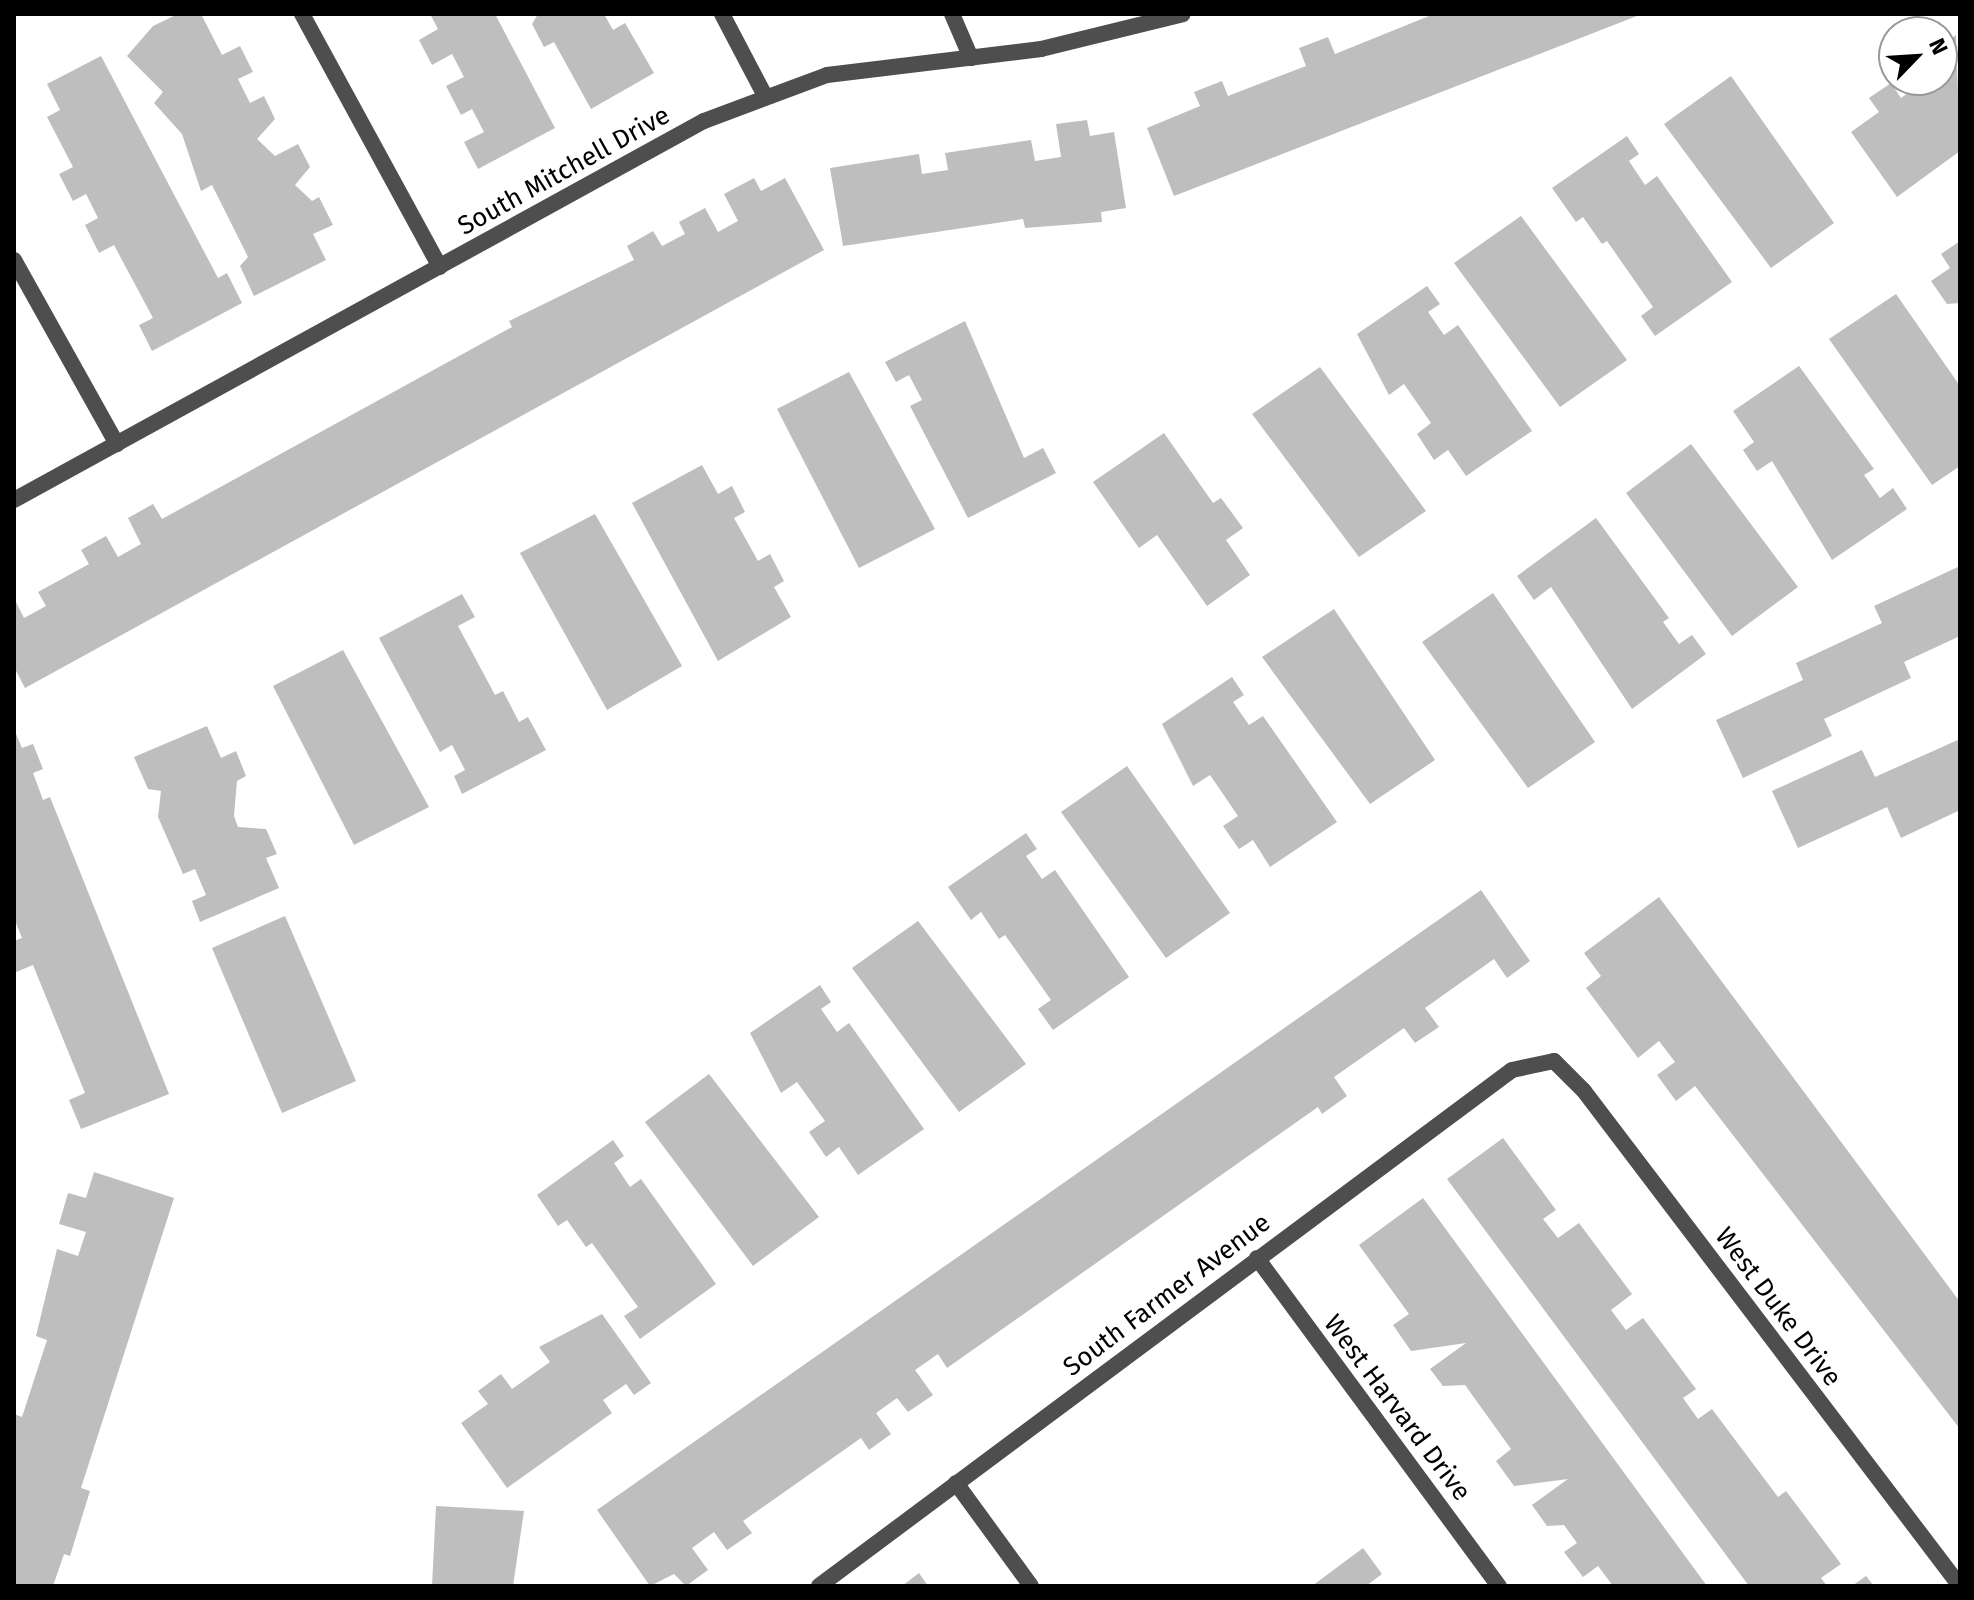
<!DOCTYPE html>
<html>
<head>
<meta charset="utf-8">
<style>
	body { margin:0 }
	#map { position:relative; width:1974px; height:1600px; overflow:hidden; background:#fff; font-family:"Fira Sans",sans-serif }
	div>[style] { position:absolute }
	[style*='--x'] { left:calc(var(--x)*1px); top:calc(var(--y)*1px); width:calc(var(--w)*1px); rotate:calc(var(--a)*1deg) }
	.building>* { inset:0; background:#bebebe }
	.service>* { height:16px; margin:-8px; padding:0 8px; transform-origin:8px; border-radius:8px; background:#4e4e4e }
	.minor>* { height:16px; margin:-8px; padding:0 8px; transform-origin:8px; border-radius:8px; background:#4e4e4e }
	span { translate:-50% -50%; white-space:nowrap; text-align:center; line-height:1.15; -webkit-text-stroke:6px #fff; paint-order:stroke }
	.street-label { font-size:26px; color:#000 }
	.frame { position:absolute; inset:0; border:16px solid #000; pointer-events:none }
	.north { position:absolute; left:1878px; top:16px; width:80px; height:80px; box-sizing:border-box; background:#fff; border:2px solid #999; border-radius:50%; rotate:65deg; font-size:22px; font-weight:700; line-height:32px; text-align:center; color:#000 }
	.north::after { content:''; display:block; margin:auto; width:28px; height:36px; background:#000; clip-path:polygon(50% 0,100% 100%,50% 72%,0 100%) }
</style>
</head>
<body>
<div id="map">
	<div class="building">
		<i style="clip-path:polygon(178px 14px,201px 14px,222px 55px,240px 46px,253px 72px,238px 79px,250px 103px,264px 96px,275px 119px,257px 139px,275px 156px,298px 144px,310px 167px,295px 185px,312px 201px,319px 197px,333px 225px,313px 234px,326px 260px,254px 296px,240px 266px,248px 257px,212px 185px,201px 191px,182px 134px,154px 103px,163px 92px,127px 56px,153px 26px)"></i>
		<i style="clip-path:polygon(430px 14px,495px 14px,555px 128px,478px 169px,464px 142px,484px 132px,472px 109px,461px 115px,446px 86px,464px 77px,452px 54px,432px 65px,419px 40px,438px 29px)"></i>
		<i style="clip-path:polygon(538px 14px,604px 14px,613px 30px,625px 23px,654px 73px,591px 109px,554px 42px,544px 47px,532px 24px)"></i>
		<i style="clip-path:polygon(1434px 14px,1642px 14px,1174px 196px,1147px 128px,1200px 106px,1194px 92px,1222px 81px,1228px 96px,1306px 66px,1299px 48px,1328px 37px,1335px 54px)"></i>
		<i style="clip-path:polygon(1956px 35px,1960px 151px,1897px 197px,1851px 132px,1879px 112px,1869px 98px,1891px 83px,1901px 98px,1926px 80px,1942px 80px,1942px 46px)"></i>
		<i style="clip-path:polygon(101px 56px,218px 278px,227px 273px,242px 303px,152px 351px,139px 325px,153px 318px,114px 245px,99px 253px,85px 225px,98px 218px,86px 194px,73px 201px,59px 174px,73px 167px,47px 117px,60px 110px,47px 84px)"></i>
		<i style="clip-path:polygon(1731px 76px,1834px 223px,1771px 268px,1664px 124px)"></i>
		<i style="clip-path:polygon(1087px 120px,1090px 136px,1114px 132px,1126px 208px,1101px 212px,1102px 222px,1025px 228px,1023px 219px,843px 246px,830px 168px,919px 154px,922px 174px,948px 170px,945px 153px,1031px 140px,1035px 161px,1061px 157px,1056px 124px)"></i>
		<i style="clip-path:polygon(1627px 136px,1639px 154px,1629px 161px,1645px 185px,1657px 176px,1732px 282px,1655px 336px,1641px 316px,1653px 307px,1607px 241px,1602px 244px,1583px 217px,1576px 222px,1552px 188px)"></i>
		<i style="clip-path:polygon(754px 178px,761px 191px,785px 178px,824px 250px,25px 688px,14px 667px,14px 598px,24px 618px,46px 606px,38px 592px,89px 564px,81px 550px,106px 536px,118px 557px,141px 544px,128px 518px,153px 504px,162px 519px,512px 327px,509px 321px,634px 260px,627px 246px,653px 231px,662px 246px,685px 234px,679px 222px,705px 208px,718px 232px,738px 221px,724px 194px)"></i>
		<i style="clip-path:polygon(1521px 216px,1627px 360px,1560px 407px,1454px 263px)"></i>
		<i style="clip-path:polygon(1960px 241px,1960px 303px,1947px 304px,1931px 281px,1950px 268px,1941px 254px)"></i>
		<i style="clip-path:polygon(1427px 286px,1440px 304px,1428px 312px,1444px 335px,1458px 325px,1532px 431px,1466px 476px,1448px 450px,1434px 460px,1417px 434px,1431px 423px,1404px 384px,1389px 395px,1357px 334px)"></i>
		<i style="clip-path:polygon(1896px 294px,1960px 386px,1960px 466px,1932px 485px,1829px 339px)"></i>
		<i style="clip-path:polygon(965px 321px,1024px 458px,1043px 448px,1056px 473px,968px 518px,910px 406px,922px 400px,909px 375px,896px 382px,885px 362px)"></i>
		<i style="clip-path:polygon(1799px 366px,1874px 469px,1864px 475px,1880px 498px,1893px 488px,1907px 509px,1832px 560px,1772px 461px,1757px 471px,1743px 450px,1754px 442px,1733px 411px)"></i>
		<i style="clip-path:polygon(1320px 367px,1426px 511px,1359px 557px,1252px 414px)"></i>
		<i style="clip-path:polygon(849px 372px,935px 529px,859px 568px,777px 409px)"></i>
		<i style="clip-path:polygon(1164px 433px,1213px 503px,1221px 498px,1243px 528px,1226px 540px,1250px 575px,1207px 606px,1157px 535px,1139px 548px,1093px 482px)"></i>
		<i style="clip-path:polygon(1691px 444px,1798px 587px,1732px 636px,1626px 493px)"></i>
		<i style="clip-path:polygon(702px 465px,718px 494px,732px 486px,745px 512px,734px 518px,758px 561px,770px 554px,784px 581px,774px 587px,791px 617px,718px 661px,632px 503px)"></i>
		<i style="clip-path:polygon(595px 514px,682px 666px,607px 710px,520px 553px)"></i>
		<i style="clip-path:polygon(1596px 518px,1669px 618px,1663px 622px,1679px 644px,1692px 635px,1706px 654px,1632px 709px,1551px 587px,1534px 600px,1517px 576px)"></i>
		<i style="clip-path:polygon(1960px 566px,1960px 636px,1904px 662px,1911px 678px,1824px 719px,1832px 736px,1743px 778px,1716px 720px,1803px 680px,1796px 663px,1882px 623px,1874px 606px)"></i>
		<i style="clip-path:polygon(1493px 593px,1595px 742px,1528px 788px,1422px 642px)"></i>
		<i style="clip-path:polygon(462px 594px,475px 617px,458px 626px,495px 695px,503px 691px,519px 722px,528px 717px,546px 750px,462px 794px,454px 776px,465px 770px,452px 745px,440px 752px,379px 638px)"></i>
		<i style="clip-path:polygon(1334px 609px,1435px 760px,1370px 804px,1262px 657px)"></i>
		<i style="clip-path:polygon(343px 650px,429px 807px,354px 845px,273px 686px)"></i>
		<i style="clip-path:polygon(1232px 677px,1244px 695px,1233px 702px,1249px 725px,1263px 716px,1337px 822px,1270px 867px,1253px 840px,1239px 849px,1223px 826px,1238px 816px,1210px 775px,1193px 786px,1162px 724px)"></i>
		<i style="clip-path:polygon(207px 726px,221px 758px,236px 751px,246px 776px,237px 781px,234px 816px,238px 827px,266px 829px,277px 854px,266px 858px,279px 888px,200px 922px,192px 901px,206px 895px,195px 869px,183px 874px,158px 817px,161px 791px,148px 789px,134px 757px)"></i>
		<i style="clip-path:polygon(14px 729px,22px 748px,33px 744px,43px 769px,33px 773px,43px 800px,50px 797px,169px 1094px,81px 1129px,69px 1100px,85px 1093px,33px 965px,14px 973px,14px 941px,22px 938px,14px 918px)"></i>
		<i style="clip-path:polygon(1960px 739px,1960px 810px,1901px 838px,1887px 807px,1798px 848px,1772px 791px,1862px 750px,1875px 777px)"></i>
		<i style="clip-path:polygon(1127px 766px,1230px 913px,1166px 958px,1061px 812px)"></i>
		<i style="clip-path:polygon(1026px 833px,1037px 849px,1026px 856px,1042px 879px,1055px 870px,1129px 977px,1053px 1030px,1038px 1009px,1051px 1000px,1005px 935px,999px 939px,981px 912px,971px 920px,948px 887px)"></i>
		<i style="clip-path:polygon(1481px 890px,1530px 961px,1507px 978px,1494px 959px,1425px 1008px,1439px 1027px,1415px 1043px,1404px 1028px,1334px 1077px,1347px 1096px,1322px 1114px,1318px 1107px,947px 1368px,938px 1354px,915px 1370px,933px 1395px,908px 1412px,897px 1398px,876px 1413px,891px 1434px,869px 1450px,861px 1438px,743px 1521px,752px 1533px,727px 1550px,714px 1532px,692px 1548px,708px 1570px,686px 1586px,674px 1574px,650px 1586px,597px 1510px)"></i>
		<i style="clip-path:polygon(1659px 897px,1960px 1302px,1960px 1429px,1695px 1086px,1676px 1101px,1657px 1075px,1675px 1062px,1659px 1041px,1638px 1058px,1586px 988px,1601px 976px,1584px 953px)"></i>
		<i style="clip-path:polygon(285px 916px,356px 1081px,282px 1113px,212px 948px)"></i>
		<i style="clip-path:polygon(918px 921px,1026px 1064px,959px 1112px,852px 968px)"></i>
		<i style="clip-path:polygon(820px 985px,831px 1002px,821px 1009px,837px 1032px,849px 1023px,924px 1129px,858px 1175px,839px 1147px,826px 1157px,809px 1132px,825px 1121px,797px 1082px,781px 1093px,750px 1033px)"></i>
		<i style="clip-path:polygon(709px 1074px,819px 1217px,753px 1266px,645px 1122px)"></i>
		<i style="clip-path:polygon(1503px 1138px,1556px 1210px,1543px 1219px,1558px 1238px,1579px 1223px,1632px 1294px,1611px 1310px,1626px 1330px,1643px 1318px,1696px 1389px,1683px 1398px,1698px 1419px,1712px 1409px,1778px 1497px,1786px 1491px,1841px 1564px,1821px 1578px,1827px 1586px,1749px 1586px,1447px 1179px)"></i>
		<i style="clip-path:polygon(613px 1140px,624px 1156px,614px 1163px,630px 1187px,641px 1179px,716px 1284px,640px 1339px,624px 1316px,638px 1307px,592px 1243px,586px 1247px,567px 1220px,558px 1226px,537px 1195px)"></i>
		<i style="clip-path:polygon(94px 1172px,174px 1198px,81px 1488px,90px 1491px,70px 1556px,64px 1554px,53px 1586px,14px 1586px,14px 1414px,22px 1417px,47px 1340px,36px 1336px,57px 1249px,78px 1256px,86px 1232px,59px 1224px,68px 1193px,86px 1198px)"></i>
		<i style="clip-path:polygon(1423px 1198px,1707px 1586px,1613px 1586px,1598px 1566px,1583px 1577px,1564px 1552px,1577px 1543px,1564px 1525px,1547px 1526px,1532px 1505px,1568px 1479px,1514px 1486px,1496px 1461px,1511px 1449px,1465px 1385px,1443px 1386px,1430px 1369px,1466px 1343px,1411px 1351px,1393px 1325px,1409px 1314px,1359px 1245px)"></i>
		<i style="clip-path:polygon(602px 1314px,651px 1383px,634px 1395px,626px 1384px,603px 1400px,612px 1413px,507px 1488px,461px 1423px,488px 1404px,478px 1391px,501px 1374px,512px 1389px,550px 1362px,539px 1347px)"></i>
		<i style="clip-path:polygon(436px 1506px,524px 1511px,513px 1586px,432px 1586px)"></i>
		<i style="clip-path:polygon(1363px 1548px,1382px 1574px,1366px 1586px,1312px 1586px)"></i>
		<i style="clip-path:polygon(919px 1573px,928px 1586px,902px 1586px)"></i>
		<i style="clip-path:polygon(1866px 1576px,1874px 1586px,1852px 1586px)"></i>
	</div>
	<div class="service">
		<i style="--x:952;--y:14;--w:48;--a:66.6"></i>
	</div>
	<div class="minor">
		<i style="--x:302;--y:14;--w:288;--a:61.4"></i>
		<i style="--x:722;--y:14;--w:93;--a:62.3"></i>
		<i style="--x:14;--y:260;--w:211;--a:60.8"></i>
		<i style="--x:14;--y:500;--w:787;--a:-28.78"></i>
		<i style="--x:704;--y:121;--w:131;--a:-20.5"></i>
		<i style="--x:827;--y:75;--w:216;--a:-6.9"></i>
		<i style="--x:1041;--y:49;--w:146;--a:-13.8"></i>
		<i style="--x:1257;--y:1258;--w:408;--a:53.6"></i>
		<i style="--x:956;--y:1483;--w:127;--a:53.9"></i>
		<i style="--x:819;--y:1586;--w:864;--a:-36.67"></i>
		<i style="--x:1512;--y:1070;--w:43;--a:-12.1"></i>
		<i style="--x:1554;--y:1061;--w:42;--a:45"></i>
		<i style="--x:1584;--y:1091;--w:622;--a:52.78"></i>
	</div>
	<div class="street-label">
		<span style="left:564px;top:171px;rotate:-29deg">South Mitchell Drive</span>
		<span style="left:1167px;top:1295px;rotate:-37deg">South Farmer Avenue</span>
		<span style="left:1778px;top:1307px;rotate:53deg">West Duke Drive</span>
		<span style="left:1397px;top:1408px;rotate:53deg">West Harvard Drive</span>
	</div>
	<div class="frame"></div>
	<div class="north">N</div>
</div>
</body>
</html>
